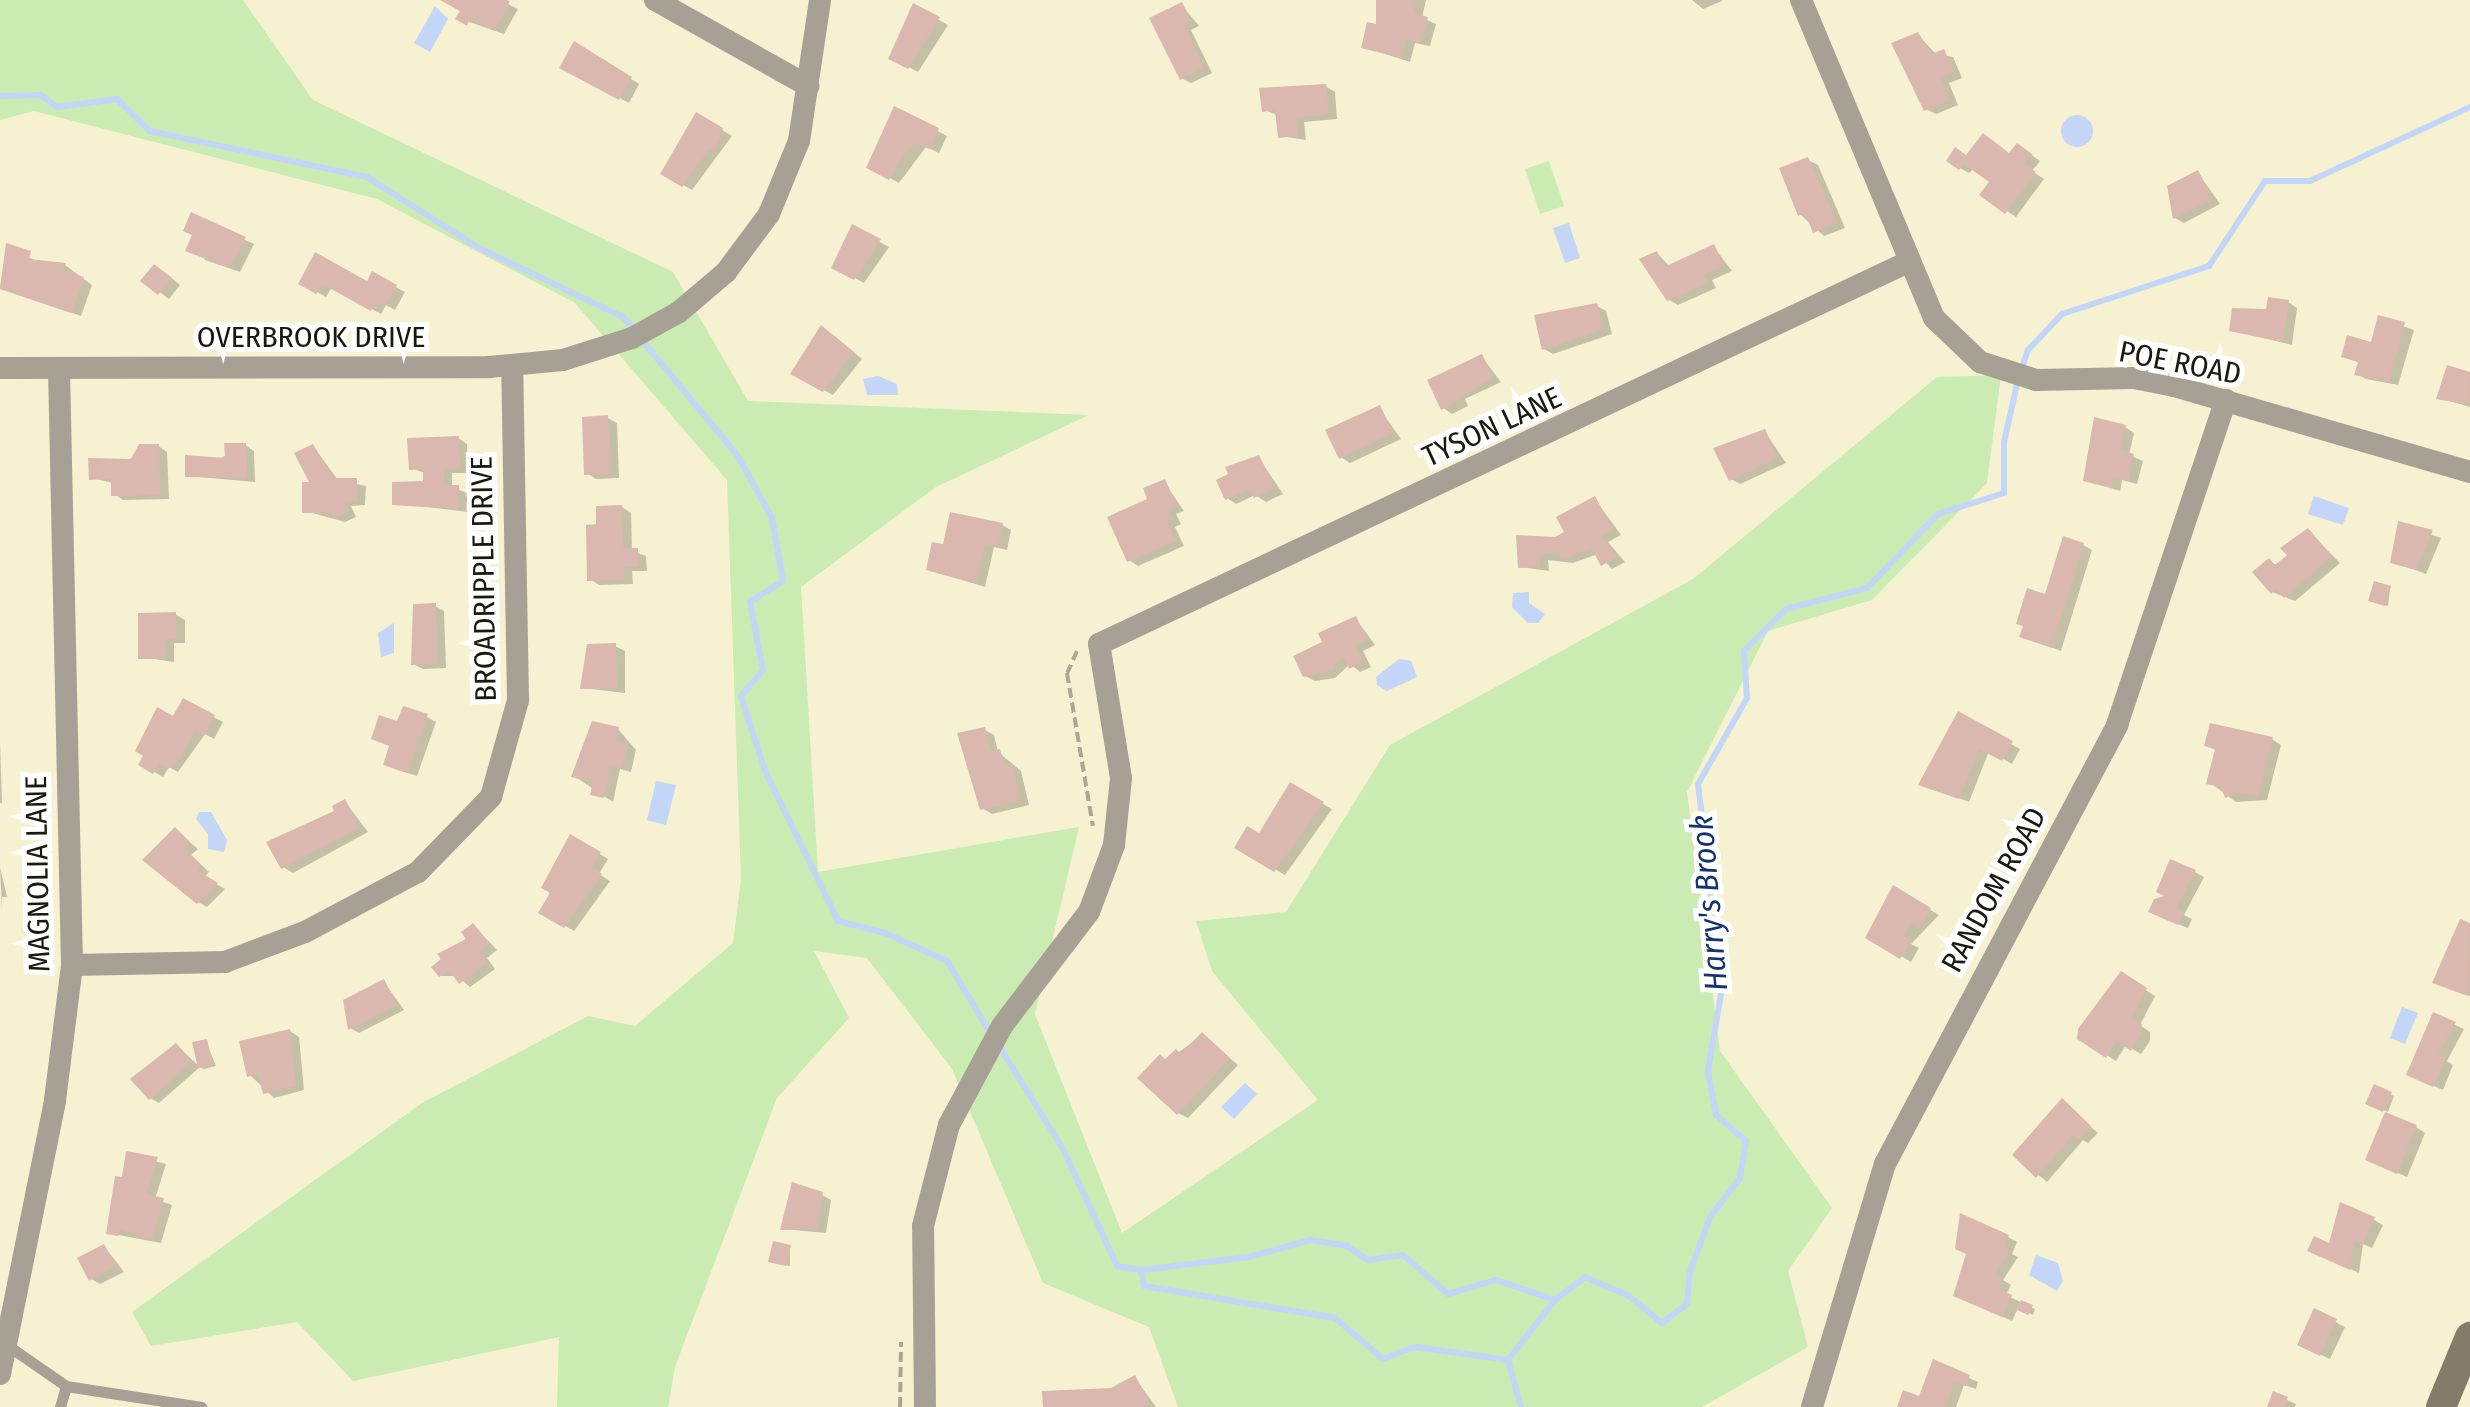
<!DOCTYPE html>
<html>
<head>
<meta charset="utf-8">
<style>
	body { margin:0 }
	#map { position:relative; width:2470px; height:1407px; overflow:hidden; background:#f6f1d1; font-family:"Fira Sans Condensed",sans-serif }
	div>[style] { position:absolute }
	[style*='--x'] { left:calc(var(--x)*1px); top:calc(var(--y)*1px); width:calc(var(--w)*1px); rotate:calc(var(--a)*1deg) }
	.green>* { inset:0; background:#caebb2 }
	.water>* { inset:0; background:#c3d6f7 }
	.round { border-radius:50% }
	.shadow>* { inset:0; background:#0003 }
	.stream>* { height:6px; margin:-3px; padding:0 3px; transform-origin:3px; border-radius:3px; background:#c3d6f7 }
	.building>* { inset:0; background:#dab8af }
	.path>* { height:4px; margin-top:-2px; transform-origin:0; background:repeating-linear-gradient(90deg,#aca88f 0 10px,transparent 0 15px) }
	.lane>* { height:11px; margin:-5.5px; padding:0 5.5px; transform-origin:5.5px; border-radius:5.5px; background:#a7a195 }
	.street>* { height:22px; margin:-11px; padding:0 11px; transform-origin:11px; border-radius:11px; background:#a7a195 }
	.secondary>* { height:30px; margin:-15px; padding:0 15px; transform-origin:15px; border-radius:15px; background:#857b6a }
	span { translate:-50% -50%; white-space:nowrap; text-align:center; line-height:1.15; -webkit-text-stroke:10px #fff; paint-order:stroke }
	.street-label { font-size:30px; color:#1b190e }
	.water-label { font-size:32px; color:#133271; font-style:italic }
</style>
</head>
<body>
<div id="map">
	<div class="green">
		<i style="clip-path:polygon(0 0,243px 0,313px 100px,673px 272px,748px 401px,1089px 415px,936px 487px,801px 587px,818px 872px,1079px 827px,1035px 1014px,1122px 1233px,1318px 1100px,1212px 971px,1196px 921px,1286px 912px,1390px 745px,1693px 579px,1937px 377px,2001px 375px,1987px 483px,1872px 600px,1768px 631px,1687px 792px,1720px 1051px,1832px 1208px,1788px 1271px,1808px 1347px,1702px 1407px,1178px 1407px,1149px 1327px,1043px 1283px,952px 1069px,867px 958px,814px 951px,849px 1018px,777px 1098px,675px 1367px,668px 1407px,557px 1407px,559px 1337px,353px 1381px,297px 1322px,151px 1346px,132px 1312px,422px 1103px,588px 1016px,635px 1026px,733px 943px,741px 879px,727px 480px,575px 303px,377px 199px,34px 111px,0 120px)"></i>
		<i style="clip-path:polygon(1549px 161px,1564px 206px,1540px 214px,1525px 169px)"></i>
	</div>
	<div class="water">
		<i style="clip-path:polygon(435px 6px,448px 19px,430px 52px,414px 43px)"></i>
		<i class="round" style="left:2061px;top:115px;width:32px;height:32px"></i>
		<i style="clip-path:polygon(1569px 223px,1580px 258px,1565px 263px,1553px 228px)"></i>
		<i style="clip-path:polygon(878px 376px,897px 384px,898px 395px,867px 395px,863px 379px)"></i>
		<i style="clip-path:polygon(2314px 496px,2349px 508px,2343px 525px,2308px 514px)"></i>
		<i style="clip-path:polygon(1529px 592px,1529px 603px,1545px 614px,1538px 623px,1528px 623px,1512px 607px,1513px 593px)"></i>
		<i style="clip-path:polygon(394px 623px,394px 653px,381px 657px,378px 633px)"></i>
		<i style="clip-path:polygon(1399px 659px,1411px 661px,1417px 677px,1387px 691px,1377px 685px,1376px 677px)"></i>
		<i style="clip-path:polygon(656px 781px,676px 785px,666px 825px,647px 820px)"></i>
		<i style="clip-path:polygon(199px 812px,211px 812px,227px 840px,224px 852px,208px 849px,208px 834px,196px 819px)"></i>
		<i style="clip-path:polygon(2402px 1007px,2418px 1013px,2405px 1044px,2390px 1038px)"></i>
		<i style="clip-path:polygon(1245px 1083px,1257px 1094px,1234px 1119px,1221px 1107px)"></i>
		<i style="clip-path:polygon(2036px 1255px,2058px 1263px,2063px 1281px,2057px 1291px,2029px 1275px)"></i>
	</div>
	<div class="shadow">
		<i style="clip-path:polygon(445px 0,500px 0,518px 9px,504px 34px,458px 18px,463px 10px)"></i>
		<i style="clip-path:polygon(1385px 0,1426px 0,1422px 18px,1436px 24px,1430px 46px,1415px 43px,1410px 62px,1364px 47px,1378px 27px)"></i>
		<i style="clip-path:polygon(1692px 0,1722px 0,1722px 1px,1703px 9px)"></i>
		<i style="clip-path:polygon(1181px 4px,1199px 26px,1191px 30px,1212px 73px,1191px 83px,1181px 78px)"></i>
		<i style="clip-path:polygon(914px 6px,948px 25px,918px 72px,892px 58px)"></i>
		<i style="clip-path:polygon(1918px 35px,1936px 54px,1953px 57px,1962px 78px,1949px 83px,1958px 105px,1936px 114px,1926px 109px)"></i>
		<i style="clip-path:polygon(575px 44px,639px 84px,629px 103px,562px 67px)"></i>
		<i style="clip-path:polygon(1325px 86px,1335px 92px,1337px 119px,1304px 122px,1306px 140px,1280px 136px,1278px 115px,1264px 110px)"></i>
		<i style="clip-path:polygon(896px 109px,947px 136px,939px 153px,926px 147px,899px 183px,870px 167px)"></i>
		<i style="clip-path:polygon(697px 115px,732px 136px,692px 190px,663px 174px)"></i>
		<i style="clip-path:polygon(2026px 151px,2040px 161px,2032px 171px,2044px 179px,2016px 217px,1983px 195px,1993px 181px,1974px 168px,1969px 173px,1960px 168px,1968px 158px)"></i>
		<i style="clip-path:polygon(1808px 160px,1818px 165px,1845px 228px,1824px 236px,1800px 214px)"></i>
		<i style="clip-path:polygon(2198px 173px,2220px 204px,2184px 223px,2175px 218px)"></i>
		<i style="clip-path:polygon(192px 216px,254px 244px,240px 272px,205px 260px)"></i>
		<i style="clip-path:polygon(853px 227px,889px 247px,864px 283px,835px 267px)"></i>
		<i style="clip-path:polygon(7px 246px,38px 262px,65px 265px,92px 285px,81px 316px,0 288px)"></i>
		<i style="clip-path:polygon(1714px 247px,1732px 271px,1712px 280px,1716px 288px,1678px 305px,1669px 300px,1657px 253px,1670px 267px)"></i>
		<i style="clip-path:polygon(164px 272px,180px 285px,169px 299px,143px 280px)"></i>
		<i style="clip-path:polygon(373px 275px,405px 292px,395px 310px,386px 305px,381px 314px,332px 287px,326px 297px,301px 283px,368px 284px)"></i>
		<i style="clip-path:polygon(2288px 302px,2297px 308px,2292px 345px,2231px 330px)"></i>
		<i style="clip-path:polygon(1597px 306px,1606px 311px,1612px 334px,1553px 354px,1544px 349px)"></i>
		<i style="clip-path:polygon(2380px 318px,2414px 330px,2398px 385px,2366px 379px,2357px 374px,2360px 363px,2343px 356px,2372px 345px)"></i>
		<i style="clip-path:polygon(830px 333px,862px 359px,833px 395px,793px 373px)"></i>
		<i style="clip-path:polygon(1482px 357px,1501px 382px,1465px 399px,1468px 406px,1452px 414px,1443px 408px)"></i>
		<i style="clip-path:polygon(2448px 368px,2470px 375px,2470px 407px,2439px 398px)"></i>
		<i style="clip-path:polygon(1379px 408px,1401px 439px,1350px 463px,1341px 457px)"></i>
		<i style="clip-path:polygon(608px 418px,617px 423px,619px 478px,596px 479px,587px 473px)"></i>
		<i style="clip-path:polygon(2125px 427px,2134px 433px,2129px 455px,2143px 461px,2137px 484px,2122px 480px,2120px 491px,2085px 480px)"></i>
		<i style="clip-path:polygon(1765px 432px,1786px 463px,1740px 484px,1731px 479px)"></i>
		<i style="clip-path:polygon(458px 438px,467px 444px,468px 473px,452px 473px,452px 487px,467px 493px,468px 512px,395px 503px,426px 483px,425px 473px,411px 468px)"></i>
		<i style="clip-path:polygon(245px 445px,254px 451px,255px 482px,188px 476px)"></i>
		<i style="clip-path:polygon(158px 446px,167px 452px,169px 499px,123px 500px,114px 494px,113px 483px,91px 478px)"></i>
		<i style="clip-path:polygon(313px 446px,338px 480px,366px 486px,365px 505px,351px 506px,356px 517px,345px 522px,305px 511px,313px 484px)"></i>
		<i style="clip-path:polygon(1259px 458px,1283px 494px,1266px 502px,1255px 495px,1236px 504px,1227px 498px)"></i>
		<i style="clip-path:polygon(1164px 482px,1184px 511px,1176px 514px,1181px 524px,1175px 527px,1184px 546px,1138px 566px,1129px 560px)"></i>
		<i style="clip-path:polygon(1595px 499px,1621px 535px,1608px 542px,1625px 562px,1612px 569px,1598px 554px,1573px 563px,1548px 560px,1549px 571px,1520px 567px,1567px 533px)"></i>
		<i style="clip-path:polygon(622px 507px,631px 513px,632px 551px,646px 556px,647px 571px,632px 571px,633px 584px,599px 585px,590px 579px,599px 527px)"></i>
		<i style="clip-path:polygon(2400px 524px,2441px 538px,2426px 574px,2393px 562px)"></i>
		<i style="clip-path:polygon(1002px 525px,1011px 530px,1007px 550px,994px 547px,985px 587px,929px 569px,945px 547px)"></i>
		<i style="clip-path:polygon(2308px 531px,2340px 563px,2295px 601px,2272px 592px,2269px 561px,2278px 566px)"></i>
		<i style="clip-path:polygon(2083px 545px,2092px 550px,2061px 651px,2022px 636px)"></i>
		<i style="clip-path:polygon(2390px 588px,2388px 606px,2375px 601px)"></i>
		<i style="clip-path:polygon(435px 606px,444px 611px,446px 668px,423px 669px,413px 664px)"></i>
		<i style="clip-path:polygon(176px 615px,185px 620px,185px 643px,174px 643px,174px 662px,141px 657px)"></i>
		<i style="clip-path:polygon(1356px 619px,1375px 645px,1363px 651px,1371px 667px,1360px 672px,1350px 664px,1335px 678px,1315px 681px,1305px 676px,1326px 644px)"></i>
		<i style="clip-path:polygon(615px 646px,625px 651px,625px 693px,583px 688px)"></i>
		<i style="clip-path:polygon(184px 701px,223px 722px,214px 739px,205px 734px,178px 772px,169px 767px,163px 777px,141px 764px)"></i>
		<i style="clip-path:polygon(1959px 715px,2020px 749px,2012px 764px,1989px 751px,1969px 802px,1922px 784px)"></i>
		<i style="clip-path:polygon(427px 717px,436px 722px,417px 776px,395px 769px,399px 724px)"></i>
		<i style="clip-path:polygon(618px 729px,636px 750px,631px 772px,620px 769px,613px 802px,574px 776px,578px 758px,586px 760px)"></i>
		<i style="clip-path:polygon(985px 730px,994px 735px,998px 752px,1021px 771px,1029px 805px,992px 814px,982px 808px)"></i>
		<i style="clip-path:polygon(2272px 739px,2281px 745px,2267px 800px,2236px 802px,2209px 782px,2217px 751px,2207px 745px)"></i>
		<i style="clip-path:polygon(0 741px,2px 803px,0 803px)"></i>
		<i style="clip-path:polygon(1291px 785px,1332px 809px,1285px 875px,1237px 847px,1260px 836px)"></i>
		<i style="clip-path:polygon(345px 802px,368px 832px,293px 873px,283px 867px)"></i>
		<i style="clip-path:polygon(175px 830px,198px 849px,191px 855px,209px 872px,204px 877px,225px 889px,207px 907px,198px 902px)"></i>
		<i style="clip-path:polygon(571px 837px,608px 859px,599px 874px,610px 881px,574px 931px,542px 912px)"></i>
		<i style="clip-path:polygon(0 867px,7px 897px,2px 897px,2px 910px)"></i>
		<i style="clip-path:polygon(2195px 872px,2204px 877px,2184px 915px,2192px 919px,2188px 928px,2160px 917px,2169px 897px)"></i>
		<i style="clip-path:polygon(1894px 889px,1939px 915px,1911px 944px,1919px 948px,1911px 962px,1869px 937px)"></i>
		<i style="clip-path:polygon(2462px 922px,2470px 925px,2470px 996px,2435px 982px)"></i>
		<i style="clip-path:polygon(474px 926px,497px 950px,487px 958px,495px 969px,470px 987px,457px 976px,441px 976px,440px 954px,458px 949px)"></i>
		<i style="clip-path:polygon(2122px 975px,2155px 996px,2140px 1025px,2150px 1032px,2150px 1041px,2141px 1054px,2126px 1045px,2116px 1061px,2080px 1038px)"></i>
		<i style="clip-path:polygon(384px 982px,404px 1010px,359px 1033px,350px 1028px)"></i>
		<i style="clip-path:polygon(2434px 1015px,2464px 1029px,2447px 1061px,2453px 1065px,2443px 1090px,2418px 1079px)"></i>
		<i style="clip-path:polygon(290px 1031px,299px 1037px,304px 1090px,274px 1098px,250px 1075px)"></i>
		<i style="clip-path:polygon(1202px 1035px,1238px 1065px,1188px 1118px,1178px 1113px,1167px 1061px)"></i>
		<i style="clip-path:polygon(206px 1042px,216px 1066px,204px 1069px,200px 1067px)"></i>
		<i style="clip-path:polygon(177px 1046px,200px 1067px,159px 1103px,150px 1098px)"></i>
		<i style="clip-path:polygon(2375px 1087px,2394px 1096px,2388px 1112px,2368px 1103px)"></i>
		<i style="clip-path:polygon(2062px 1102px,2098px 1133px,2088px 1143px,2083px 1140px,2047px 1182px,2015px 1155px)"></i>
		<i style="clip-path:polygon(2416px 1127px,2425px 1133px,2407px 1177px,2377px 1164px)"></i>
		<i style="clip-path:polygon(128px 1154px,166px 1164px,155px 1199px,172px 1205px,161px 1243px,108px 1233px)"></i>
		<i style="clip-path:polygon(822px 1195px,831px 1200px,826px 1233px,783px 1229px)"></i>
		<i style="clip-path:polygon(2374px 1220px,2383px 1225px,2372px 1248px,2363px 1244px,2359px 1273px,2319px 1255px)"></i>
		<i style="clip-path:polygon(2008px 1237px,2017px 1242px,2012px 1254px,2018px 1257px,2003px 1280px,2011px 1285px,2006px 1295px,2035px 1309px,2033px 1315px,2018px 1308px,2012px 1321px,1965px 1300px)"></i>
		<i style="clip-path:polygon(104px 1246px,124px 1272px,100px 1284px,91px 1279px)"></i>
		<i style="clip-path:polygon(790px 1247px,790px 1266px,775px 1263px)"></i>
		<i style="clip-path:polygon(2316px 1312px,2345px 1327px,2330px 1359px,2309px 1349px)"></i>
		<i style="clip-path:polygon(1934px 1362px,1978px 1382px,1976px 1389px,1964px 1385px,1956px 1407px,1899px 1407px,1920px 1400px)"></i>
		<i style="clip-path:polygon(1135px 1378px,1156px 1407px,1045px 1407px,1111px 1390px)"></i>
		<i style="clip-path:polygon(2274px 1394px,2296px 1404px,2295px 1407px,2269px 1407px)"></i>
	</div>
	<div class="stream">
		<i style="--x:0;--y:96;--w:41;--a:-1.4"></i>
		<i style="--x:41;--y:95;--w:20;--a:37"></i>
		<i style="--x:57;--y:107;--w:61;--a:-7.6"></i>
		<i style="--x:117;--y:99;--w:46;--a:44.1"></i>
		<i style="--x:150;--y:131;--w:222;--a:12"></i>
		<i style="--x:367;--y:177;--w:133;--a:32.4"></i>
		<i style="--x:479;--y:248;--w:160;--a:25.6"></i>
		<i style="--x:623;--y:317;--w:17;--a:50"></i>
		<i style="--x:642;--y:340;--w:149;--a:50.4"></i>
		<i style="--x:737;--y:455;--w:72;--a:60.9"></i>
		<i style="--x:772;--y:518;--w:64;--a:80.1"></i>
		<i style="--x:783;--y:581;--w:39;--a:148"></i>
		<i style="--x:750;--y:602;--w:69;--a:79.2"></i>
		<i style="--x:763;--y:670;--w:34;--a:130"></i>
		<i style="--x:741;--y:696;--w:79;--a:72.3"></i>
		<i style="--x:765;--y:771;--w:167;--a:64"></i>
		<i style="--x:838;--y:921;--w:49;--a:14.3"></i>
		<i style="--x:885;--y:933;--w:68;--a:24.3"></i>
		<i style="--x:947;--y:961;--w:87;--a:59"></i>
		<i style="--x:2022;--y:368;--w:19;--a:-72"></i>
		<i style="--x:2028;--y:350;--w:50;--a:-46.6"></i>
		<i style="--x:2062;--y:314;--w:155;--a:-18.1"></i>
		<i style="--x:2209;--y:266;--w:102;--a:-56.6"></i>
		<i style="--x:2265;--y:181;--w:45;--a:0"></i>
		<i style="--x:2310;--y:181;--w:176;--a:-24.8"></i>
		<i style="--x:999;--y:1046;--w:121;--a:58.1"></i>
		<i style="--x:1063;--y:1149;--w:129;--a:65.2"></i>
		<i style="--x:1117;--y:1266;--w:24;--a:9"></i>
		<i style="--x:1141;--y:1270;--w:16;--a:79"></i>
		<i style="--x:1144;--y:1286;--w:194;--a:9.5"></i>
		<i style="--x:1335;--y:1318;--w:63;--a:40.5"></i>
		<i style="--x:1383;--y:1359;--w:34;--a:-21"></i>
		<i style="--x:1415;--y:1347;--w:94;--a:8"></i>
		<i style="--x:1141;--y:1270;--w:109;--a:-6.9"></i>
		<i style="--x:1249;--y:1257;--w:63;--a:-15.6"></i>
		<i style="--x:1310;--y:1240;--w:37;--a:9"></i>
		<i style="--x:1347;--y:1246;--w:25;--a:34"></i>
		<i style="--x:1368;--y:1260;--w:35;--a:-8"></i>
		<i style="--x:1403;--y:1255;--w:60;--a:40.9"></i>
		<i style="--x:1448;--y:1294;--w:50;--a:-16.3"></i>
		<i style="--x:1496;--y:1280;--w:62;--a:18.7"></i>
		<i style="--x:1521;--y:1407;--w:49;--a:-105.5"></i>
		<i style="--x:1508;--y:1360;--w:76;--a:-51.9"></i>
		<i style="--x:1555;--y:1300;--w:38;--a:-37"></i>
		<i style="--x:1585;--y:1277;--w:48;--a:23.4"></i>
		<i style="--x:1629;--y:1296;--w:43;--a:39.3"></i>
		<i style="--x:1662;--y:1323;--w:31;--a:-37"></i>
		<i style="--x:1687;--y:1304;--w:32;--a:-85"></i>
		<i style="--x:1690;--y:1272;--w:59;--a:-70"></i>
		<i style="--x:1710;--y:1217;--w:49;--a:-52.4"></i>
		<i style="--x:1740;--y:1178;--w:37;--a:-81"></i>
		<i style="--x:1746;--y:1141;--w:40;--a:-139"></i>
		<i style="--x:1716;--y:1115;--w:45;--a:-100.3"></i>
		<i style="--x:1708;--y:1071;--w:84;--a:-80.4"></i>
		<i style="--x:1722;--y:988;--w:205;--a:-96.7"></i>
		<i style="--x:1698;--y:784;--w:99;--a:-60.3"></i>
		<i style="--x:1747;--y:698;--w:47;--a:-93.7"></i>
		<i style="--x:1744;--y:651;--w:59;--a:-45"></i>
		<i style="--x:1786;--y:609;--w:84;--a:-14.5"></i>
		<i style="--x:1867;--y:588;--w:103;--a:-46.2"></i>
		<i style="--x:1938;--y:514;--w:69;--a:-17.7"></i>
		<i style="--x:2004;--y:493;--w:51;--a:-90"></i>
		<i style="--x:2004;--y:442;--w:64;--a:-77.3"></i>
	</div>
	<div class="building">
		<i style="clip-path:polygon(440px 0,507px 0,510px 1px,494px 31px,470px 18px,467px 26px,455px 19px,460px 11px)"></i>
		<i style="clip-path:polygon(1376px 0,1416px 0,1413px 13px,1428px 17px,1421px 43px,1406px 39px,1401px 58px,1361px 48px,1367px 22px,1376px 24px)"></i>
		<i style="clip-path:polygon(1182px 2px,1191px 21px,1184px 24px,1204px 67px,1180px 80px,1149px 18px)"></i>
		<i style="clip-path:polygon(913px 3px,940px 17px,908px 69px,888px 59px)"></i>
		<i style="clip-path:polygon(1918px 32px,1931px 54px,1944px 49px,1954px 72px,1941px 78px,1950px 100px,1924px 111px,1891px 43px)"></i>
		<i style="clip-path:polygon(574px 41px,632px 77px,619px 100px,559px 68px)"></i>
		<i style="clip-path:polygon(1326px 84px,1329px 114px,1296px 118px,1298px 136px,1278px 138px,1275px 110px,1262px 112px,1259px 88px)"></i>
		<i style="clip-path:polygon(894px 106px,939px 128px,929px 149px,916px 143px,904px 154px,889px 180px,866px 168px)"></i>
		<i style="clip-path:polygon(696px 112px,723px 128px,714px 152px,709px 149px,682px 187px,660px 174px)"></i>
		<i style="clip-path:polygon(1983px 133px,2009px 153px,2017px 143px,2032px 154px,2025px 164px,2036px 172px,2005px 214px,1979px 195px,1989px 182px,1964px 164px,1959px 170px,1946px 161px,1955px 147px,1966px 155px)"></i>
		<i style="clip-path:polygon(1808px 157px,1837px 223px,1813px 233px,1805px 213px,1798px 216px,1779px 168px)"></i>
		<i style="clip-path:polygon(2198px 170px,2213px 199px,2173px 219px,2167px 186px)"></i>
		<i style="clip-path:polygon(191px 212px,246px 237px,230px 268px,185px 251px,192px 235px,183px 231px)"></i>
		<i style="clip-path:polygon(852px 224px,881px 239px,854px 280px,831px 268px)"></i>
		<i style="clip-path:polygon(6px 243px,31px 251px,29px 259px,66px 263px,63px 270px,84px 277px,71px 313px,0 289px)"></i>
		<i style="clip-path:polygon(1714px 244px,1724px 266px,1704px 275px,1708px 283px,1667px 301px,1639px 259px,1657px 251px,1664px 267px)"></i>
		<i style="clip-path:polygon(315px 252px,367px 281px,372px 271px,397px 285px,385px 307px,376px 302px,371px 311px,322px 284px,316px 294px,298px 284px)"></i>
		<i style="clip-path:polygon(154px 264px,172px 278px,158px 295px,140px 281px)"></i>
		<i style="clip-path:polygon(2268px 297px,2289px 300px,2283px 342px,2229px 331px,2232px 308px,2266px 309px)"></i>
		<i style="clip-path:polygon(1597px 303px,1604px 329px,1542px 350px,1534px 315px)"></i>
		<i style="clip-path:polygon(2378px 315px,2405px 322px,2389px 382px,2354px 375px,2358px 362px,2341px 357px,2347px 335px,2371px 342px)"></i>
		<i style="clip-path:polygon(821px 325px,854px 352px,823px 392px,790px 374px)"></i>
		<i style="clip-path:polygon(1482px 354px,1493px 377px,1441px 410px,1427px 380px)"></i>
		<i style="clip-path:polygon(2447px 365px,2470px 372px,2469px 405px,2436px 399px)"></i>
		<i style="clip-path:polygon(1380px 405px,1393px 433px,1339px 459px,1325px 430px)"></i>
		<i style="clip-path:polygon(608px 415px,611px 474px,584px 475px,582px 417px)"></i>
		<i style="clip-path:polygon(2094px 417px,2126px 425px,2120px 450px,2134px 454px,2128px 481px,2113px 477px,2111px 488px,2083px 481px)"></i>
		<i style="clip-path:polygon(1765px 429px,1778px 458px,1729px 481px,1713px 448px)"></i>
		<i style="clip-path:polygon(459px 436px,460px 469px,444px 469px,444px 485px,459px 485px,459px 509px,392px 505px,392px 482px,423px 481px,423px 469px,409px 470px,407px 438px)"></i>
		<i style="clip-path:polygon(224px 443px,246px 443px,247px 478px,185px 477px,185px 455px,225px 458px)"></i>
		<i style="clip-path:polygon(139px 444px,159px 444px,160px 495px,111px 496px,111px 479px,89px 480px,88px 458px,131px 459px)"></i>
		<i style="clip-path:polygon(313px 444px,332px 478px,357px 478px,357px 501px,344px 502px,349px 511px,333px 518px,331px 513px,302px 513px,302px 482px,309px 482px,294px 453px)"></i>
		<i style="clip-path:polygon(1259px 455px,1275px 488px,1254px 498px,1250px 489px,1225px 500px,1216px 480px,1228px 474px,1225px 467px)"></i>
		<i style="clip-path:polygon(1165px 479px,1177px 506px,1168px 509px,1173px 519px,1167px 521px,1176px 541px,1127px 562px,1107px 517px,1147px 499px,1143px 488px)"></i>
		<i style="clip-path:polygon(1595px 496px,1613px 530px,1601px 536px,1618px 557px,1601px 566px,1592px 549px,1562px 559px,1558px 552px,1540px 555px,1540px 567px,1518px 568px,1516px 535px,1555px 537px,1564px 532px,1556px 517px)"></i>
		<i style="clip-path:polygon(622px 505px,623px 548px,638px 548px,638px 567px,624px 567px,624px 580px,587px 581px,586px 525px,596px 524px,596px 506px)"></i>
		<i style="clip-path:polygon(950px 512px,1003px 523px,998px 547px,985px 544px,976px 584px,926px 570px,932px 542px,943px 544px)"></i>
		<i style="clip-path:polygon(2398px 521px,2433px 530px,2416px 570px,2390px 563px)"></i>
		<i style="clip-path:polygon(2308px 528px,2332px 556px,2284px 598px,2276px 589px,2271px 594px,2252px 572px,2269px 558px,2275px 565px,2287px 555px,2280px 548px)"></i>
		<i style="clip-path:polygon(2063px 536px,2084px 543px,2052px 648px,2019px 637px,2023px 626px,2016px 624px,2027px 588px,2045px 594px)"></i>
		<i style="clip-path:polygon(2374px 581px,2391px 586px,2385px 606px,2368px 601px)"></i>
		<i style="clip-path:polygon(436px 603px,437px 664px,411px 665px,413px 604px)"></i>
		<i style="clip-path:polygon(176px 612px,176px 639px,165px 639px,166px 659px,138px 659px,138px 613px)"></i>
		<i style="clip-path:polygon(1356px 616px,1367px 640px,1355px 645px,1363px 662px,1349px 669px,1344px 658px,1333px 664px,1335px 669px,1303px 677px,1293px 656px,1322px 642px,1318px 633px)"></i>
		<i style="clip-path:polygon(616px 643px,617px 689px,580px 689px,587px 644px)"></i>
		<i style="clip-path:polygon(183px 698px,215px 715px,204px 736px,195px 731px,179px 760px,168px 769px,159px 764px,153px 774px,138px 765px,143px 756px,135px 751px,157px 707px,173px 716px)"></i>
		<i style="clip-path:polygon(403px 706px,428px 714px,407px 773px,383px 765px,389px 746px,371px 739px,379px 715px,397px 721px)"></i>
		<i style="clip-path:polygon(1958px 711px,2013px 741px,2002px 761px,1979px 749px,1959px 799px,1918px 785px)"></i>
		<i style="clip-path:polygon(592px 721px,619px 727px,616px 740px,628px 742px,622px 768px,611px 766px,604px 798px,590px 795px,593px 782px,571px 777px)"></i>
		<i style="clip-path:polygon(2210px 723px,2273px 737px,2258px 797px,2241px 792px,2225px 798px,2221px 787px,2206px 784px,2215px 749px,2204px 746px)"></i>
		<i style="clip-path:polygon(985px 727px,991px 751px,1000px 749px,1004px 764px,1012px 763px,1020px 801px,980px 810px,957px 733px)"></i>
		<i style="clip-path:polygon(1290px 782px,1324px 802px,1274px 872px,1234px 848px,1247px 826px,1259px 833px)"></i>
		<i style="clip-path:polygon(345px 799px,360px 827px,281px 869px,266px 842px,334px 811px,332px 806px)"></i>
		<i style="clip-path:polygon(175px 827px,190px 842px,184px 848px,201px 865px,197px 870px,218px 883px,197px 904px,142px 860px)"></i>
		<i style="clip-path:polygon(570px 834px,601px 852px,592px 867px,602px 874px,564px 928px,538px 913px,550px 893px,541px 888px)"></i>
		<i style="clip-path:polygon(2170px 859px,2196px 870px,2176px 909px,2184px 912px,2178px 925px,2148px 912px,2154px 899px,2164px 896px,2156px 892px)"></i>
		<i style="clip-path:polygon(1893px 885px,1931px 908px,1920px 928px,1912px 923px,1904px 936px,1912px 941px,1900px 959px,1865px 938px)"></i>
		<i style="clip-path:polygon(2460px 919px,2470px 923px,2468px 996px,2432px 983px)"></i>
		<i style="clip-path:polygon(473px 923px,490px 944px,479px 952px,487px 963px,459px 984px,449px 970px,439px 977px,431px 967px,441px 959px,437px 954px,466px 939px,461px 932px)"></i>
		<i style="clip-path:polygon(2121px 971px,2147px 988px,2132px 1018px,2142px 1024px,2141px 1035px,2131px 1051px,2116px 1041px,2106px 1058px,2077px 1039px,2078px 1029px)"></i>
		<i style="clip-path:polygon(384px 979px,396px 1005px,348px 1030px,343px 1000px)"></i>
		<i style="clip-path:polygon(2433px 1012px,2456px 1022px,2438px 1054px,2446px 1057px,2433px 1087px,2406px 1075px)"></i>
		<i style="clip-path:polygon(290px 1029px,296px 1086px,263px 1094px,258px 1074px,247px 1077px,239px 1041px)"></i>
		<i style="clip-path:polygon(1202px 1032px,1230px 1058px,1177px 1115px,1137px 1078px,1160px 1054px,1165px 1059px,1176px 1049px,1181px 1054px)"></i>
		<i style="clip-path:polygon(207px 1039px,213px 1065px,198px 1068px,192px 1042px)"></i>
		<i style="clip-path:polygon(176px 1043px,192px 1061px,149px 1100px,130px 1079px)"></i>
		<i style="clip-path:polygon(2374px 1084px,2392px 1092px,2383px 1112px,2365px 1104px)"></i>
		<i style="clip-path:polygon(2062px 1098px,2091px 1126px,2078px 1140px,2073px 1135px,2036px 1178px,2012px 1155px)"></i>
		<i style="clip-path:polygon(2385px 1112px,2417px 1125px,2397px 1174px,2365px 1160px)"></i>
		<i style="clip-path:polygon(126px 1151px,158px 1157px,146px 1194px,164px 1198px,152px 1240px,120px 1229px,118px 1236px,106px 1234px,115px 1176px,122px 1177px)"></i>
		<i style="clip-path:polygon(792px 1182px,823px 1192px,817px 1229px,780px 1230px)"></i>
		<i style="clip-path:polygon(2340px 1202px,2375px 1217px,2362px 1245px,2354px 1241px,2350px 1270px,2307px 1251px,2314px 1236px,2329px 1243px)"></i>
		<i style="clip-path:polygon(1960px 1213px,2009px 1235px,2004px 1247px,2010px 1250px,1995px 1274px,2003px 1277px,1998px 1289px,2012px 1295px,2002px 1317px,1953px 1296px,1966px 1254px,1955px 1249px)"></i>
		<i style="clip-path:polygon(773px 1241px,791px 1245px,786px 1266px,768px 1262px)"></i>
		<i style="clip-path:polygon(104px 1244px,116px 1266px,89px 1281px,77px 1258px)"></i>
		<i style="clip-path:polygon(2021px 1300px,2033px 1305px,2028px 1315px,2017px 1310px)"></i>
		<i style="clip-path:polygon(2314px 1308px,2337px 1319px,2320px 1356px,2297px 1345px)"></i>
		<i style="clip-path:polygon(1933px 1359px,1970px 1375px,1966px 1386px,1954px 1382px,1945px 1407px,1897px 1407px,1903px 1390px,1919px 1396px)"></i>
		<i style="clip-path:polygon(1135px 1375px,1150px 1404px,1144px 1407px,1043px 1407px,1042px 1391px,1111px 1388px)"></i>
		<i style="clip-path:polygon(2273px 1391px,2288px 1397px,2284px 1407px,2267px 1407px)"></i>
	</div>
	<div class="path">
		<i style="--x:1077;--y:651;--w:24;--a:114"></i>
		<i style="--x:1067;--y:673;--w:155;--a:80.4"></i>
		<i style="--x:900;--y:1407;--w:65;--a:-89.1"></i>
	</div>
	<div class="lane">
		<i style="--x:7;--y:1345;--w:72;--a:34.8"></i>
		<i style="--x:66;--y:1386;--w:137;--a:8.8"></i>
		<i style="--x:60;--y:1407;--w:22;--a:-74"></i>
	</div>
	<div class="street">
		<i style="--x:655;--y:0;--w:176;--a:29.3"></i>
		<i style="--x:1801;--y:0;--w:345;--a:67.3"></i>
		<i style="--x:1934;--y:318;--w:64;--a:43.7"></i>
		<i style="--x:1980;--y:362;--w:59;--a:17.8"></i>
		<i style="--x:2036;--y:380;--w:98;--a:-1.2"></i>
		<i style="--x:2134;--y:378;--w:41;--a:11.3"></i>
		<i style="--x:2174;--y:386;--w:308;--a:16.2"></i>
		<i style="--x:0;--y:368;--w:489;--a:-0.1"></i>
		<i style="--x:489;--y:367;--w:74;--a:-5.4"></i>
		<i style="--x:563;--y:360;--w:72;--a:-17.7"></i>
		<i style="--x:632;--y:338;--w:54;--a:-29"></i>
		<i style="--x:679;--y:312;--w:62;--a:-40.4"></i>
		<i style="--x:726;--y:272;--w:72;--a:-53.4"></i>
		<i style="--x:769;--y:214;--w:79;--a:-67.7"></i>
		<i style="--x:799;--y:141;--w:143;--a:-81.5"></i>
		<i style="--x:72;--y:965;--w:153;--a:-1.1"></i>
		<i style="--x:225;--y:962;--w:85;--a:-20.6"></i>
		<i style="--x:305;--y:932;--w:128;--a:-28"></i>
		<i style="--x:418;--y:872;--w:105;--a:-45.8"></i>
		<i style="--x:491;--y:797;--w:101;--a:-74.4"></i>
		<i style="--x:518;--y:700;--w:335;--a:-91"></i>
		<i style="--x:0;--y:1374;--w:279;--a:-78.6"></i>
		<i style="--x:55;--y:1100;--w:136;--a:-82.8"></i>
		<i style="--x:72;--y:965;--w:597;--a:-91.25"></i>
		<i style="--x:925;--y:1407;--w:181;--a:-90.6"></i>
		<i style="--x:923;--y:1226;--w:104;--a:-75.6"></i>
		<i style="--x:949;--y:1125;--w:112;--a:-61.8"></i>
		<i style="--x:1002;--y:1026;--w:143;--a:-52.7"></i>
		<i style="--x:1089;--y:912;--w:72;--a:-69.5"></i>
		<i style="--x:1114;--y:845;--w:67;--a:-84"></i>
		<i style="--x:1121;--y:778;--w:136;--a:-99.3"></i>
		<i style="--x:1099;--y:644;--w:897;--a:-25.28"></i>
		<i style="--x:1812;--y:1407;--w:254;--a:-73.3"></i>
		<i style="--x:1885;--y:1164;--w:497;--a:-62.1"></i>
		<i style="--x:2117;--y:725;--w:343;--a:-71.5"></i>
	</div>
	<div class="secondary">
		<i style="--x:2441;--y:1407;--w:76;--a:-67.5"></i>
	</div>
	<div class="street-label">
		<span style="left:311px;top:337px">OVERBROOK DRIVE</span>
		<span style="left:2180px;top:363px;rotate:11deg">POE ROAD</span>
		<span style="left:1492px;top:427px;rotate:-25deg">TYSON LANE</span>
		<span style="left:484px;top:579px;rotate:-91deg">BROADRIPPLE DRIVE</span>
		<span style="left:38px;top:874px;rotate:-91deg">MAGNOLIA LANE</span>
		<span style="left:1994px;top:890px;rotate:-61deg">RANDOM ROAD</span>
	</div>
	<div class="water-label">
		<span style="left:1709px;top:903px;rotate:-95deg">Harry's Brook</span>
	</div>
</div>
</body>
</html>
